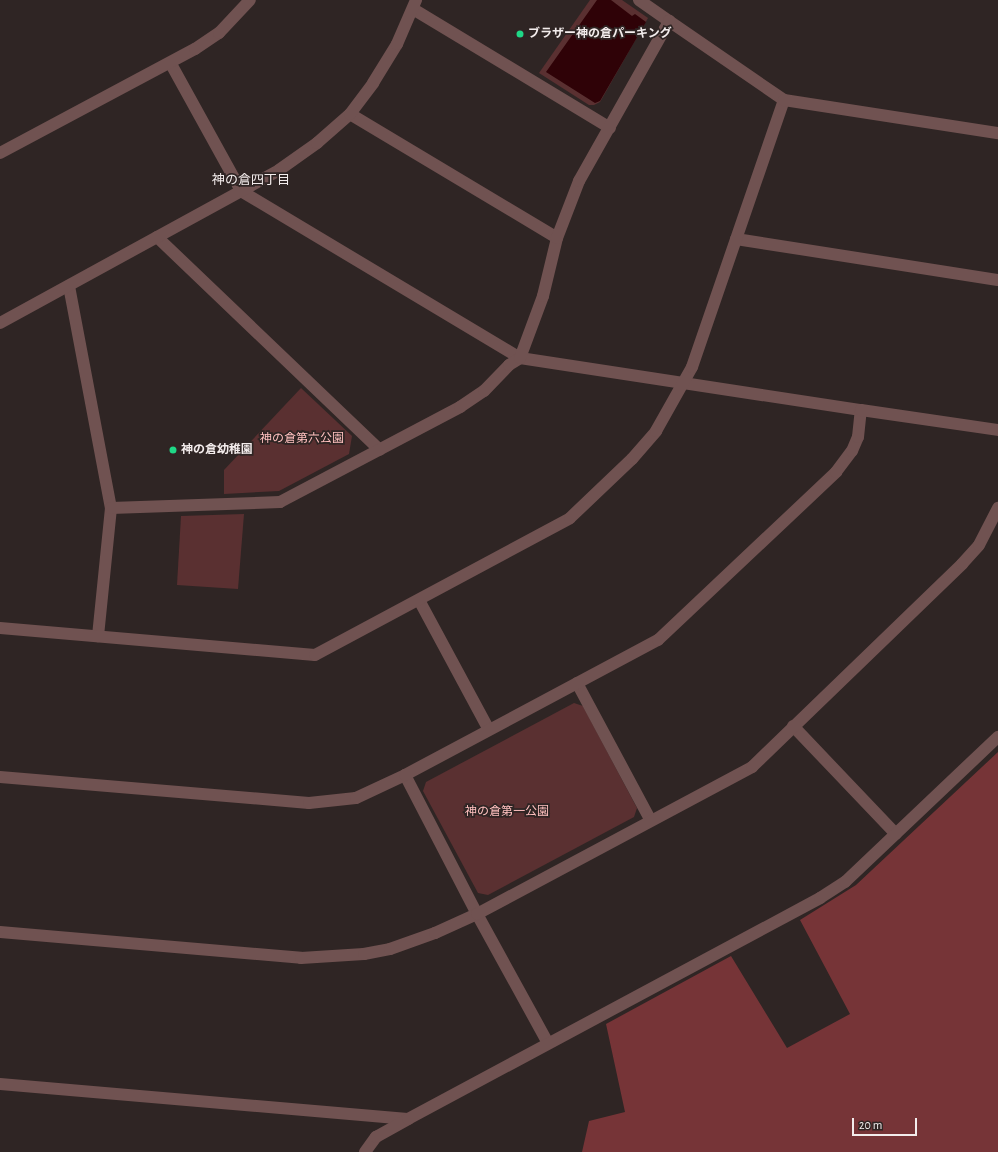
<!DOCTYPE html>
<html>
<head>
<meta charset="utf-8">
<style>
	body { margin:0 }
	#map { position:relative; width:998px; height:1152px; overflow:hidden; background:#2f2524; font-family:"Alegreya Sans","Noto Sans JP",sans-serif }
	div>[style] { position:absolute }
	[style*='--x'] { left:calc(var(--x)*1px); top:calc(var(--y)*1px); width:calc(var(--w)*1px); rotate:calc(var(--a)*1deg) }
	.green>* { inset:0; background:#5a3031 }
	.forest>* { inset:0; background:#763437 }
	.water>* { inset:0; background:#2f0207 }
	.street>* { height:12px; margin:-6px; padding:0 6px; transform-origin:6px; border-radius:6px; background:#705251 }
	.dots>* { width:11px; height:11px; translate:-50% -50%; box-sizing:border-box; border:2px solid #2f2524; border-radius:50% }
	span { translate:-50% -50%; white-space:nowrap; text-align:center; line-height:1.15; -webkit-text-stroke:3.5px #2f2524; paint-order:stroke }
	.poi-label { font-size:12px; color:#f3ecec; font-weight:700 }
	.left { translate:0 -50%; text-align:left }
	.park-label { font-size:12px; color:#ffc0bf }
	.neighbourhood-label { font-size:13px; color:#f3ecec }
	.scale { position:absolute; left:852px; top:1118px; width:65px; height:18px; box-sizing:border-box; border:2px solid #f3ecec; border-top:0; padding-left:5px; font-size:12px; line-height:14px; white-space:nowrap; color:#f3ecec; -webkit-text-stroke:3px #2f2524; paint-order:stroke }
</style>
</head>
<body>
<div id="map">
	<div class="green">
		<i style="clip-path:polygon(590px 0,622px 0,648px 18px,600px 102px,594px 105px,589px 105px,539px 73px)"></i>
		<i style="clip-path:polygon(301px 388px,352px 436px,349px 454px,279px 491px,224px 494px,224px 470px)"></i>
		<i style="clip-path:polygon(244px 514px,238px 589px,177px 585px,181px 516px)"></i>
		<i style="clip-path:polygon(574px 703px,583px 706px,637px 808px,634px 817px,488px 895px,478px 893px,423px 791px,426px 782px)"></i>
	</div>
	<div class="forest">
		<i style="clip-path:polygon(998px 752px,998px 1152px,582px 1152px,589px 1121px,625px 1112px,606px 1024px,731px 956px,787px 1048px,850px 1014px,800px 920px,856px 885px)"></i>
	</div>
	<div class="water">
		<i style="clip-path:polygon(597px 0,611px 0,632px 16px,635px 14px,646px 22px,600px 101px,595px 103px,546px 72px)"></i>
	</div>
	<div class="street">
		<i style="--x:639;--y:0;--w:37;--a:35"></i>
		<i style="--x:413;--y:9;--w:230;--a:31.1"></i>
		<i style="--x:171;--y:64;--w:145;--a:61.1"></i>
		<i style="--x:241;--y:191;--w:325;--a:30.9"></i>
		<i style="--x:520;--y:358;--w:345;--a:8.7"></i>
		<i style="--x:350;--y:114;--w:241;--a:30.9"></i>
		<i style="--x:0;--y:153;--w:221;--a:-28.1"></i>
		<i style="--x:195;--y:49;--w:29;--a:-34"></i>
		<i style="--x:219;--y:33;--w:45;--a:-46.8"></i>
		<i style="--x:157;--y:237;--w:308;--a:43.7"></i>
		<i style="--x:736;--y:239;--w:265;--a:8.9"></i>
		<i style="--x:69;--y:286;--w:226;--a:79.3"></i>
		<i style="--x:111;--y:508;--w:129;--a:95.8"></i>
		<i style="--x:0;--y:323;--w:318;--a:-28.7"></i>
		<i style="--x:279;--y:170;--w:47;--a:-35.4"></i>
		<i style="--x:317;--y:143;--w:44;--a:-41.3"></i>
		<i style="--x:350;--y:114;--w:39;--a:-53"></i>
		<i style="--x:373;--y:83;--w:46;--a:-58.4"></i>
		<i style="--x:397;--y:44;--w:48;--a:-66.6"></i>
		<i style="--x:111;--y:508;--w:169;--a:-2"></i>
		<i style="--x:280;--y:502;--w:204;--a:-27.8"></i>
		<i style="--x:460;--y:407;--w:29;--a:-34"></i>
		<i style="--x:484;--y:391;--w:36;--a:-46"></i>
		<i style="--x:509;--y:365;--w:13;--a:-32"></i>
		<i style="--x:520;--y:358;--w:66;--a:-69.6"></i>
		<i style="--x:543;--y:296;--w:60;--a:-76.4"></i>
		<i style="--x:557;--y:238;--w:61;--a:-68.9"></i>
		<i style="--x:579;--y:181;--w:184;--a:-60.6"></i>
		<i style="--x:669;--y:21;--w:140;--a:34.5"></i>
		<i style="--x:419;--y:600;--w:145;--a:61.7"></i>
		<i style="--x:0;--y:628;--w:316;--a:4.9"></i>
		<i style="--x:315;--y:655;--w:289;--a:-28.2"></i>
		<i style="--x:570;--y:518;--w:86;--a:-43.6"></i>
		<i style="--x:632;--y:459;--w:37;--a:-49"></i>
		<i style="--x:656;--y:431;--w:73;--a:-60.6"></i>
		<i style="--x:692;--y:367;--w:282;--a:-71"></i>
		<i style="--x:784;--y:100;--w:217;--a:8.8"></i>
		<i style="--x:577;--y:683;--w:154;--a:61.8"></i>
		<i style="--x:793;--y:726;--w:149;--a:46.4"></i>
		<i style="--x:405;--y:775;--w:157;--a:62.6"></i>
		<i style="--x:477;--y:914;--w:147;--a:61.2"></i>
		<i style="--x:0;--y:777;--w:310;--a:4.8"></i>
		<i style="--x:309;--y:803;--w:47;--a:-6.1"></i>
		<i style="--x:356;--y:798;--w:54;--a:-25.1"></i>
		<i style="--x:405;--y:775;--w:287;--a:-28.1"></i>
		<i style="--x:658;--y:640;--w:245;--a:-43.3"></i>
		<i style="--x:836;--y:472;--w:26;--a:-53"></i>
		<i style="--x:852;--y:451;--w:15;--a:-67"></i>
		<i style="--x:858;--y:437;--w:27;--a:-84"></i>
		<i style="--x:861;--y:410;--w:138;--a:8.3"></i>
		<i style="--x:0;--y:932;--w:302;--a:4.9"></i>
		<i style="--x:301;--y:958;--w:63;--a:-3.6"></i>
		<i style="--x:364;--y:954;--w:26;--a:-11"></i>
		<i style="--x:390;--y:949;--w:48;--a:-19.6"></i>
		<i style="--x:435;--y:933;--w:46;--a:-24.3"></i>
		<i style="--x:477;--y:914;--w:312;--a:-28.1"></i>
		<i style="--x:752;--y:767;--w:292;--a:-44"></i>
		<i style="--x:962;--y:564;--w:25;--a:-48"></i>
		<i style="--x:979;--y:545;--w:42;--a:-62.8"></i>
		<i style="--x:0;--y:1084;--w:409;--a:4.9"></i>
		<i style="--x:365;--y:1152;--w:19;--a:-54"></i>
		<i style="--x:376;--y:1137;--w:37;--a:-29"></i>
		<i style="--x:408;--y:1119;--w:468;--a:-28.2"></i>
		<i style="--x:820;--y:898;--w:30;--a:-33"></i>
		<i style="--x:845;--y:882;--w:211;--a:-43.5"></i>
	</div>
	<div class="dots">
		<i style="left:520px;top:34px;background:#1fd887"></i>
		<i style="left:173px;top:450px;background:#1fd887"></i>
	</div>
	<div class="poi-label">
		<span class="left" style="left:528px;top:34px">ブラザー神の倉パーキング</span>
		<span class="left" style="left:181px;top:450px">神の倉幼稚園</span>
	</div>
	<div class="park-label">
		<span style="left:302px;top:439px">神の倉第六公園</span>
		<span style="left:507px;top:812px">神の倉第一公園</span>
	</div>
	<div class="neighbourhood-label">
		<span style="left:251px;top:181px">神の倉四丁目</span>
	</div>
	<div class="scale">20 m</div>
</div>
</body>
</html>
